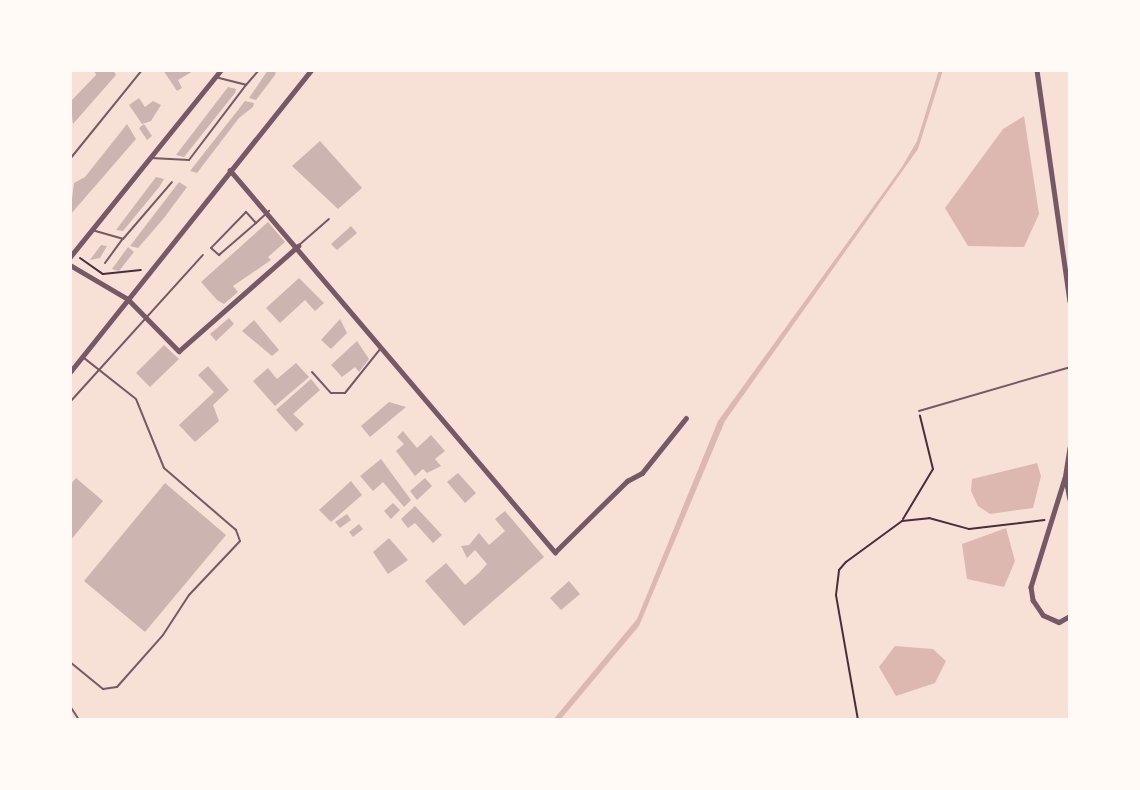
<!DOCTYPE html>
<html>
<head>
<meta charset="utf-8">
<style>
	body { margin:0 }
	#map { position:relative; width:1140px; height:790px; overflow:hidden; background:#f7e1d7; font-family:"DM Sans",sans-serif }
	div>[style] { position:absolute }
	[style*='--x'] { left:calc(var(--x)*1px); top:calc(var(--y)*1px); width:calc(var(--w)*1px); rotate:calc(var(--a)*1deg) }
	.water>* { inset:0; background:#dcb8b0 }
	.building>* { inset:0; background:#ccb4b1 }
	.path>* { height:2px; margin:-1px; padding:0 1px; transform-origin:1px; border-radius:1px; background:#4a2c40 }
	.service>* { height:2px; margin:-1px; padding:0 1px; transform-origin:1px; border-radius:1px; background:#755966 }
	.minor>* { height:4.5px; margin:-2.25px; padding:0 2.25px; transform-origin:2.25px; border-radius:2.25px; background:#755966 }
	.tertiary>* { height:5px; margin:-2.5px; padding:0 2.5px; transform-origin:2.5px; border-radius:2.5px; background:#755966 }
	span { translate:-50% -50%; white-space:nowrap; text-align:center; line-height:1.15; -webkit-text-stroke:6px #fffaf5; paint-order:stroke }
	.frame { position:absolute; inset:0; border:72px solid #fffaf5; pointer-events:none }
</style>
</head>
<body>
<div id="map">
	<div class="water">
		<i style="clip-path:polygon(939px 70px,943px 70px,918px 149px,725px 421px,639px 626px,560px 720px,553px 720px,637px 619px,718px 421px,902px 167px,917px 141px)"></i>
		<i style="clip-path:polygon(1024px 116px,1039px 214px,1024px 247px,968px 246px,945px 208px,1003px 129px)"></i>
		<i style="clip-path:polygon(1037px 463px,1041px 476px,1033px 508px,990px 514px,978px 506px,971px 491px,972px 479px)"></i>
		<i style="clip-path:polygon(1006px 528px,1015px 561px,1004px 587px,967px 579px,962px 544px)"></i>
		<i style="clip-path:polygon(895px 646px,933px 649px,946px 661px,935px 683px,896px 696px,879px 667px)"></i>
	</div>
	<div class="building">
		<i style="clip-path:polygon(113px 70px,116px 75px,73px 124px,70px 102px,96px 75px,95px 72px)"></i>
		<i style="clip-path:polygon(163px 70px,195px 70px,178px 80px,182px 88px,177px 91px)"></i>
		<i style="clip-path:polygon(268px 70px,276px 70px,275px 75px,256px 100px,249px 98px)"></i>
		<i style="clip-path:polygon(228px 87px,236px 89px,235px 93px,184px 157px,176px 155px)"></i>
		<i style="clip-path:polygon(139px 98px,145px 107px,153px 101px,161px 105px,151px 121px,142px 124px,129px 105px)"></i>
		<i style="clip-path:polygon(245px 101px,254px 103px,253px 107px,239px 118px,197px 173px,190px 171px)"></i>
		<i style="clip-path:polygon(127px 124px,136px 139px,70px 215px,74px 183px,85px 177px)"></i>
		<i style="clip-path:polygon(144px 124px,152px 136px,147px 140px,139px 128px)"></i>
		<i style="clip-path:polygon(320px 141px,362px 188px,338px 209px,292px 166px)"></i>
		<i style="clip-path:polygon(156px 177px,164px 179px,160px 186px,123px 231px,116px 230px)"></i>
		<i style="clip-path:polygon(179px 182px,187px 187px,164px 218px,138px 248px,130px 246px)"></i>
		<i style="clip-path:polygon(268px 222px,285px 242px,268px 257px,271px 260px,233px 286px,238px 292px,224px 304px,217px 300px,201px 282px)"></i>
		<i style="clip-path:polygon(351px 226px,357px 233px,337px 250px,331px 244px)"></i>
		<i style="clip-path:polygon(101px 245px,107px 246px,100px 258px,90px 260px)"></i>
		<i style="clip-path:polygon(128px 247px,134px 252px,119px 271px,112px 269px)"></i>
		<i style="clip-path:polygon(299px 278px,324px 303px,315px 311px,305px 300px,280px 323px,266px 308px)"></i>
		<i style="clip-path:polygon(229px 318px,234px 324px,216px 341px,210px 334px)"></i>
		<i style="clip-path:polygon(340px 319px,347px 333px,331px 349px,321px 340px)"></i>
		<i style="clip-path:polygon(254px 320px,279px 350px,272px 356px,242px 331px)"></i>
		<i style="clip-path:polygon(357px 341px,369px 359px,359px 372px,355px 367px,342px 377px,331px 365px)"></i>
		<i style="clip-path:polygon(164px 345px,179px 359px,150px 387px,136px 373px)"></i>
		<i style="clip-path:polygon(296px 363px,309px 377px,275px 406px,253px 381px,268px 368px,277px 379px)"></i>
		<i style="clip-path:polygon(208px 366px,229px 390px,213px 405px,219px 421px,195px 442px,179px 425px,214px 392px,198px 375px)"></i>
		<i style="clip-path:polygon(311px 379px,320px 390px,293px 414px,304px 424px,296px 432px,276px 410px)"></i>
		<i style="clip-path:polygon(389px 402px,406px 407px,370px 437px,361px 426px)"></i>
		<i style="clip-path:polygon(403px 431px,417px 448px,431px 435px,445px 451px,435px 459px,441px 466px,427px 473px,423px 469px,415px 476px,396px 451px,404px 444px,397px 437px)"></i>
		<i style="clip-path:polygon(381px 459px,411px 500px,404px 507px,383px 482px,373px 491px,360px 476px)"></i>
		<i style="clip-path:polygon(458px 473px,476px 493px,465px 503px,447px 482px)"></i>
		<i style="clip-path:polygon(76px 478px,103px 501px,70px 541px,70px 485px)"></i>
		<i style="clip-path:polygon(425px 478px,432px 486px,417px 500px,410px 491px)"></i>
		<i style="clip-path:polygon(351px 481px,362px 495px,331px 522px,319px 510px)"></i>
		<i style="clip-path:polygon(165px 483px,226px 535px,145px 632px,84px 581px)"></i>
		<i style="clip-path:polygon(393px 503px,400px 510px,391px 519px,384px 511px)"></i>
		<i style="clip-path:polygon(415px 506px,442px 535px,433px 543px,415px 523px,408px 528px,401px 519px)"></i>
		<i style="clip-path:polygon(505px 511px,544px 557px,464px 626px,425px 581px,446px 563px,465px 585px,479px 573px,487px 564px,475px 550px,467px 558px,461px 546px,469px 545px,479px 533px,489px 545px,505px 531px,495px 519px)"></i>
		<i style="clip-path:polygon(347px 514px,351px 520px,340px 528px,335px 522px)"></i>
		<i style="clip-path:polygon(359px 524px,363px 529px,353px 537px,349px 532px)"></i>
		<i style="clip-path:polygon(389px 538px,408px 560px,388px 574px,373px 552px)"></i>
		<i style="clip-path:polygon(569px 581px,580px 594px,561px 610px,550px 598px)"></i>
	</div>
	<div class="path">
		<i style="--x:80;--y:258;--w:28;--a:35"></i>
		<i style="--x:103;--y:274;--w:38;--a:-6"></i>
		<i style="--x:903;--y:519;--w:58;--a:-59"></i>
		<i style="--x:933;--y:469;--w:55;--a:-103.8"></i>
		<i style="--x:858;--y:720;--w:127;--a:-100"></i>
		<i style="--x:836;--y:595;--w:25;--a:-83"></i>
		<i style="--x:839;--y:570;--w:11;--a:-49"></i>
		<i style="--x:846;--y:562;--w:69;--a:-36.2"></i>
		<i style="--x:902;--y:521;--w:27;--a:-6"></i>
		<i style="--x:929;--y:518;--w:41;--a:15.4"></i>
		<i style="--x:969;--y:529;--w:76;--a:-6.8"></i>
	</div>
	<div class="service">
		<i style="--x:215;--y:77;--w:32;--a:14"></i>
		<i style="--x:246;--y:85;--w:20;--a:-49"></i>
		<i style="--x:151;--y:158;--w:38;--a:3"></i>
		<i style="--x:189;--y:160;--w:94;--a:-52.8"></i>
		<i style="--x:70;--y:159;--w:114;--a:-51"></i>
		<i style="--x:256;--y:223;--w:15;--a:-132"></i>
		<i style="--x:246;--y:212;--w:50;--a:134.2"></i>
		<i style="--x:211;--y:248;--w:11;--a:41"></i>
		<i style="--x:219;--y:255;--w:49;--a:-40.9"></i>
		<i style="--x:256;--y:223;--w:18;--a:-43"></i>
		<i style="--x:92;--y:230;--w:32;--a:16"></i>
		<i style="--x:123;--y:239;--w:75;--a:-49.3"></i>
		<i style="--x:298;--y:246;--w:41;--a:-41.1"></i>
		<i style="--x:105;--y:263;--w:29;--a:-54"></i>
		<i style="--x:312;--y:372;--w:28;--a:48"></i>
		<i style="--x:331;--y:393;--w:14;--a:0"></i>
		<i style="--x:345;--y:393;--w:58;--a:-51.3"></i>
		<i style="--x:70;--y:402;--w:198;--a:-47.9"></i>
		<i style="--x:919;--y:411;--w:157;--a:-16.2"></i>
		<i style="--x:70;--y:662;--w:43;--a:39.3"></i>
		<i style="--x:103;--y:689;--w:14;--a:-8"></i>
		<i style="--x:117;--y:687;--w:69;--a:-48.5"></i>
		<i style="--x:163;--y:635;--w:48;--a:-57"></i>
		<i style="--x:189;--y:595;--w:74;--a:-46.6"></i>
		<i style="--x:240;--y:541;--w:12;--a:-110"></i>
		<i style="--x:236;--y:530;--w:95;--a:-139.3"></i>
		<i style="--x:164;--y:468;--w:74;--a:-112.1"></i>
		<i style="--x:136;--y:399;--w:66;--a:-141.7"></i>
		<i style="--x:70;--y:706;--w:17;--a:57"></i>
	</div>
	<div class="minor">
		<i style="--x:1037;--y:70;--w:233;--a:81.9"></i>
		<i style="--x:230;--y:170;--w:502;--a:49.61"></i>
		<i style="--x:555;--y:552;--w:101;--a:-44.6"></i>
		<i style="--x:627;--y:481;--w:17;--a:-28"></i>
		<i style="--x:642;--y:473;--w:70;--a:-51.3"></i>
		<i style="--x:70;--y:257;--w:240;--a:-51.1"></i>
		<i style="--x:70;--y:265;--w:67;--a:30.4"></i>
		<i style="--x:128;--y:299;--w:73;--a:45.6"></i>
		<i style="--x:179;--y:351;--w:159;--a:-41.4"></i>
		<i style="--x:1070;--y:448;--w:30;--a:99"></i>
		<i style="--x:1065;--y:478;--w:114;--a:107.3"></i>
		<i style="--x:1031;--y:587;--w:13;--a:81"></i>
		<i style="--x:1033;--y:600;--w:18;--a:56"></i>
		<i style="--x:1043;--y:615;--w:17;--a:24"></i>
		<i style="--x:1059;--y:622;--w:13;--a:-29"></i>
		<i style="--x:1066;--y:479;--w:20;--a:79"></i>
	</div>
	<div class="tertiary">
		<i style="--x:70;--y:372;--w:386;--a:-51.4"></i>
	</div>
	<div class="frame"></div>
</div>
</body>
</html>
